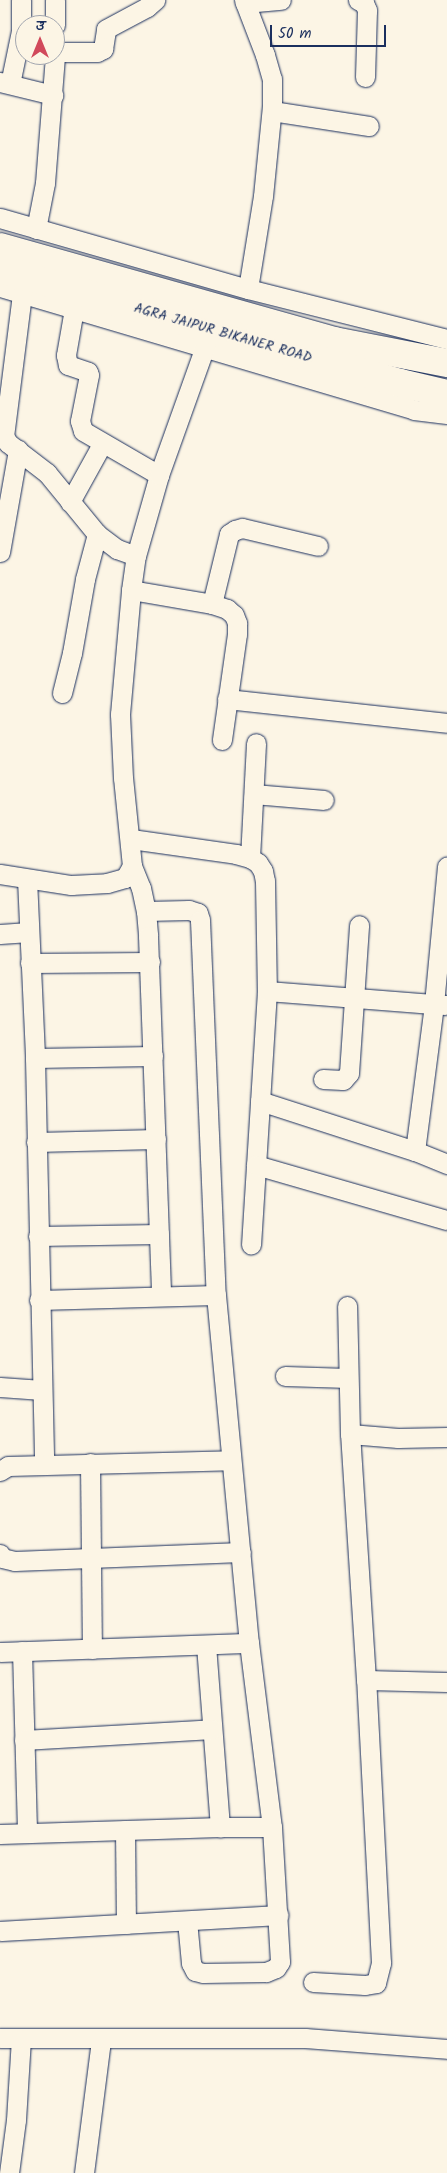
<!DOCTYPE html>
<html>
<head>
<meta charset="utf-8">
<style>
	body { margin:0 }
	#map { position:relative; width:447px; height:2173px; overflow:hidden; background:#fcf5e5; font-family:Kalam,"Playpen Sans Deva",sans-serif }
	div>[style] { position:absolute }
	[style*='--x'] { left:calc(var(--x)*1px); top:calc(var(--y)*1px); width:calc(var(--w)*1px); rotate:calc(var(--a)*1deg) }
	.roads { filter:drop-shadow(0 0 1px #1b2f5e) drop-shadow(0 0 1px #1b2f5e) }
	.minor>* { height:19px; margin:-9.5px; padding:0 9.5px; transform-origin:9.5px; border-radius:9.5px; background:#fcf5e5 }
	.highway>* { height:28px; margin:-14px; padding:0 14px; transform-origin:14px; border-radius:14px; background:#fcf5e5 }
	span { translate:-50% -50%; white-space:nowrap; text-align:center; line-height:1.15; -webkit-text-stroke:4.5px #fcf5e5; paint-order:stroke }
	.street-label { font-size:14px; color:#1b2f5e }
	.north { position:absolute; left:15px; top:15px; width:50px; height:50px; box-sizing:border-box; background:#fcf5e5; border:1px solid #a2a6af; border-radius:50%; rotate:0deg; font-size:14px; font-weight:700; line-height:20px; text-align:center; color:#1b2f5e }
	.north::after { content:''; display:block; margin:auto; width:18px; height:22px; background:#d1495b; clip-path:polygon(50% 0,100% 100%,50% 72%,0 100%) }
	.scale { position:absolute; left:270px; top:25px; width:116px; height:22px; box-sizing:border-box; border:2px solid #1b2f5e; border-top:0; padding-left:6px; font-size:15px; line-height:18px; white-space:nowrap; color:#1b2f5e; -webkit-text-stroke:4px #fcf5e5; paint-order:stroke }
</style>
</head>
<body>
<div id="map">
	<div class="roads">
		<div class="minor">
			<i style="--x:55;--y:0;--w:25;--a:90"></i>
			<i style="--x:244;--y:0;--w:59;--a:69.1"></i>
			<i style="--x:265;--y:55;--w:25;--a:74"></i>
			<i style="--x:272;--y:79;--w:27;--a:90"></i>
			<i style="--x:272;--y:106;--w:90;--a:95.7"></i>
			<i style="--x:263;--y:196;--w:94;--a:99.2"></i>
			<i style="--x:358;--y:0;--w:7;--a:27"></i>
			<i style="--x:364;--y:3;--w:8;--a:67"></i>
			<i style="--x:367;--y:10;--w:67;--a:91.7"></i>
			<i style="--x:245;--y:3;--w:36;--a:-5"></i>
			<i style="--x:55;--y:52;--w:42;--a:0"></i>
			<i style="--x:97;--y:52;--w:7;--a:-27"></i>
			<i style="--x:103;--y:49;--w:20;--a:-81"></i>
			<i style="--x:106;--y:29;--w:47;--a:-28.2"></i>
			<i style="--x:147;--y:7;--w:11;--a:-41"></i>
			<i style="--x:0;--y:82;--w:55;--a:13.8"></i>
			<i style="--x:10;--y:84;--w:54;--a:-78.3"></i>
			<i style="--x:21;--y:31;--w:31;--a:-90"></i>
			<i style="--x:272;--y:111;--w:98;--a:8.8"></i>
			<i style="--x:0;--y:218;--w:258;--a:16"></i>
			<i style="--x:248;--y:289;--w:205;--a:14.1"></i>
			<i style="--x:36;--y:229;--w:47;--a:-78.9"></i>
			<i style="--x:45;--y:183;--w:128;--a:-85.5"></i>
			<i style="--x:0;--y:287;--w:432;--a:16.5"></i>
			<i style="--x:414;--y:410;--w:33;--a:7"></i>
			<i style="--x:22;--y:294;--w:143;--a:97.2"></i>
			<i style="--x:4;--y:436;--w:8;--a:60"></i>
			<i style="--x:8;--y:443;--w:49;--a:37.6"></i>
			<i style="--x:47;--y:473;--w:79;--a:50.7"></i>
			<i style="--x:97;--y:534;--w:25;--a:37"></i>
			<i style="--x:117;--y:549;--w:20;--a:20"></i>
			<i style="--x:74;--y:309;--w:47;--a:99.9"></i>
			<i style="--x:66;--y:355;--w:10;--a:79"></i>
			<i style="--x:68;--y:365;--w:21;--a:19"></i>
			<i style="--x:88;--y:372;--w:3;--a:72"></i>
			<i style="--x:89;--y:375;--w:47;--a:101.1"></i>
			<i style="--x:80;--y:421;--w:10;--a:73"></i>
			<i style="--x:83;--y:431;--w:88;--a:30.1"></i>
			<i style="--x:70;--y:502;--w:66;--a:-61.1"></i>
			<i style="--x:0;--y:552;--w:104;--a:-80"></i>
			<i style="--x:131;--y:590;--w:82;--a:9.8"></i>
			<i style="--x:212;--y:604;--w:16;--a:18"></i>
			<i style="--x:227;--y:609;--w:9;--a:41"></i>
			<i style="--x:234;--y:615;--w:9;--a:69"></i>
			<i style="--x:237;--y:623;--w:11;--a:90"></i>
			<i style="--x:237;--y:634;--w:107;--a:98.1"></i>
			<i style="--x:212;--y:604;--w:72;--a:-76.3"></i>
			<i style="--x:229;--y:534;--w:7;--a:-34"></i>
			<i style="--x:235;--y:530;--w:7;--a:-16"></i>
			<i style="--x:242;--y:528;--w:78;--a:13.3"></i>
			<i style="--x:62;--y:693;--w:41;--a:-76"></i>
			<i style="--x:72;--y:653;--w:75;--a:-80"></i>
			<i style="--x:85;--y:579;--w:47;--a:-75.1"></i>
			<i style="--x:227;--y:699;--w:221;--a:6.2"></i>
			<i style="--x:254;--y:794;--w:70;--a:4.9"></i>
			<i style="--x:131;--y:839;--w:106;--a:8.1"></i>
			<i style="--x:236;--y:854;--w:15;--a:16"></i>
			<i style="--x:250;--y:858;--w:9;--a:32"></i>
			<i style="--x:258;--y:863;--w:9;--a:58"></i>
			<i style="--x:263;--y:871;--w:10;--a:79"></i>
			<i style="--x:265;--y:881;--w:110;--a:89"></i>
			<i style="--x:267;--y:991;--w:254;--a:93.6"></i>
			<i style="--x:250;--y:858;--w:115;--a:-87"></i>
			<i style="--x:132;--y:866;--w:24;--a:68"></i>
			<i style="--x:141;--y:888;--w:24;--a:78"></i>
			<i style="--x:146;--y:911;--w:25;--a:85"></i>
			<i style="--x:148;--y:936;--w:359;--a:87.9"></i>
			<i style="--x:0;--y:874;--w:72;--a:8.8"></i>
			<i style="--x:71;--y:885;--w:36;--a:-3"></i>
			<i style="--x:107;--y:883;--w:19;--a:-16"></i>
			<i style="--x:125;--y:878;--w:14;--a:-60"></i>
			<i style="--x:132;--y:866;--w:88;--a:-95.8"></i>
			<i style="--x:123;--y:778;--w:64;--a:-92.7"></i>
			<i style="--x:120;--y:714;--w:124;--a:-84.9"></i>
			<i style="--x:131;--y:590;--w:34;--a:-82"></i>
			<i style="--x:136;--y:556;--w:84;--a:-74.1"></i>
			<i style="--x:159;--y:475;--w:154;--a:-70.3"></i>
			<i style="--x:27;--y:879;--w:179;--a:87.4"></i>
			<i style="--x:35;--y:1058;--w:407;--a:88.7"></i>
			<i style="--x:146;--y:911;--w:43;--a:-1.3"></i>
			<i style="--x:189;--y:910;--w:9;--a:18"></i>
			<i style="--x:198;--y:913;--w:7;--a:74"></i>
			<i style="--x:200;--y:920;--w:375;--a:87.6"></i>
			<i style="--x:216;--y:1295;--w:350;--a:84.6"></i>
			<i style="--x:249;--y:1643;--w:185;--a:82.9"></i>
			<i style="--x:272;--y:1827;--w:135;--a:86.6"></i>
			<i style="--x:280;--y:1962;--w:7;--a:124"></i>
			<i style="--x:276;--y:1968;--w:11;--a:158"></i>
			<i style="--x:266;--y:1972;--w:63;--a:179.1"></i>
			<i style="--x:203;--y:1973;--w:8;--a:-166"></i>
			<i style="--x:195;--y:1971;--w:9;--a:-117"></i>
			<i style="--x:191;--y:1963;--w:42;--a:-95.4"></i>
			<i style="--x:0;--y:934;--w:29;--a:-4"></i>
			<i style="--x:30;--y:963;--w:120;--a:-0.5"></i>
			<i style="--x:267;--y:991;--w:179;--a:4.5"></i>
			<i style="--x:35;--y:1058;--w:118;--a:-1"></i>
			<i style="--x:323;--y:1079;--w:20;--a:3"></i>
			<i style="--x:343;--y:1080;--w:9;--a:-49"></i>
			<i style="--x:349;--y:1073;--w:148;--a:-86.1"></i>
			<i style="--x:260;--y:1101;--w:163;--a:17.9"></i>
			<i style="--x:415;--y:1151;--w:35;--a:22"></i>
			<i style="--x:36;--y:1142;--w:120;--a:-1.4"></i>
			<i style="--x:415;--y:1151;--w:148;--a:-82.6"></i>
			<i style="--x:434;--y:1004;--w:138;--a:-84.6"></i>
			<i style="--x:256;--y:1165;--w:199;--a:16.1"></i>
			<i style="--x:38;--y:1236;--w:121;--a:-0.9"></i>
			<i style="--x:39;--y:1300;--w:177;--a:-1.6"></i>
			<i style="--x:285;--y:1376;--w:63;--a:1.8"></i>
			<i style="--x:0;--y:1387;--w:42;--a:4.1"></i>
			<i style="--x:350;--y:1434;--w:48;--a:4.8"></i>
			<i style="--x:398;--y:1438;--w:49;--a:-1.2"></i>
			<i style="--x:90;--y:1463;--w:186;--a:89.4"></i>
			<i style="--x:0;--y:1471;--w:9;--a:-32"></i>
			<i style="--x:8;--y:1466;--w:223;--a:-1.5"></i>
			<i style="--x:0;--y:1554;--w:4;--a:63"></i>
			<i style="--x:2;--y:1558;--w:13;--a:13"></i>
			<i style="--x:15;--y:1561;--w:226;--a:-2.3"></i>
			<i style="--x:206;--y:1645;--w:183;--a:85.6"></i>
			<i style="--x:22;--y:1651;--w:181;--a:88.4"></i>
			<i style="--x:0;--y:1652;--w:249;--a:-2.1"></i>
			<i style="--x:366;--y:1680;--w:81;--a:1.4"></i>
			<i style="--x:24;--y:1740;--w:188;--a:-3.3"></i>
			<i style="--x:125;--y:1830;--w:94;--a:89.4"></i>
			<i style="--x:0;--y:1834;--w:220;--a:-1.8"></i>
			<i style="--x:220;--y:1827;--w:52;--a:0"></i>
			<i style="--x:0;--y:1931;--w:279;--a:-3.3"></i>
			<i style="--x:313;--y:1982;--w:52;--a:3.3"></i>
			<i style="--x:365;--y:1985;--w:11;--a:-10"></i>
			<i style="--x:376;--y:1983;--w:21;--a:-76"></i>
			<i style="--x:381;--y:1963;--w:283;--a:-93"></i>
			<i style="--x:366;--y:1680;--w:247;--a:-93.7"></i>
			<i style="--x:350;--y:1434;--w:128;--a:-91.3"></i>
			<i style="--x:0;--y:2038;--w:305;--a:0"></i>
			<i style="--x:305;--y:2038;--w:142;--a:4.4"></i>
			<i style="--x:9;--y:2173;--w:53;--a:-82.5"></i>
			<i style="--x:16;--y:2120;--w:81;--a:-86.5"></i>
			<i style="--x:84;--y:2173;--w:134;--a:-82.7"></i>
		</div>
		<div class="highway">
			<i style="--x:0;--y:247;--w:347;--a:15.7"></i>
			<i style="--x:334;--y:341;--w:115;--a:11"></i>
			<i style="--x:0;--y:269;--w:416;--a:15.9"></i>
			<i style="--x:400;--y:383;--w:48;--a:13.2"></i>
		</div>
	</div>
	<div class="street-label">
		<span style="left:223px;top:333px;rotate:16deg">AGRA JAIPUR BIKANER ROAD</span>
	</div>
	<div class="north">उ</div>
	<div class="scale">50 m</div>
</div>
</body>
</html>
